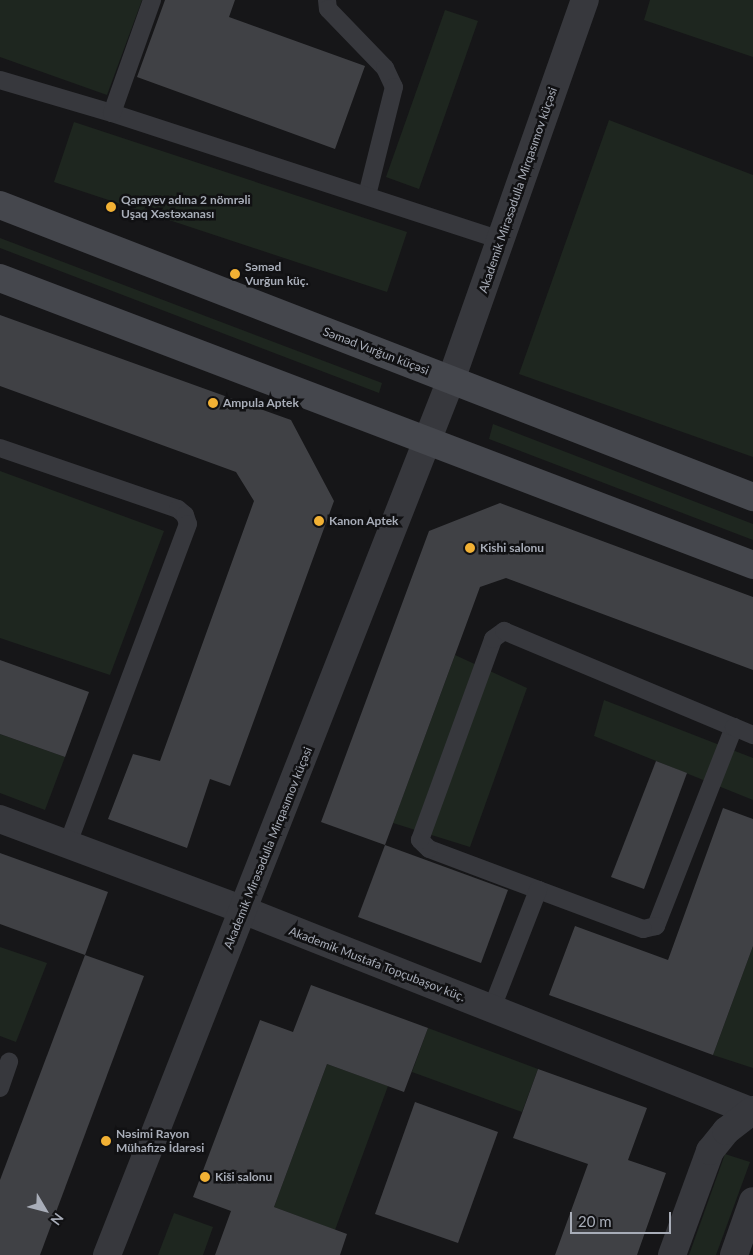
<!DOCTYPE html>
<html>
<head>
<meta charset="utf-8">
<style>
	body { margin:0 }
	#map { position:relative; width:753px; height:1255px; overflow:hidden; background:#161618; font-family:Lato,sans-serif }
	div>[style] { position:absolute }
	[style*='--x'] { left:calc(var(--x)*1px); top:calc(var(--y)*1px); width:calc(var(--w)*1px); rotate:calc(var(--a)*1deg) }
	.green>* { inset:0; background:#1e261f }
	.building>* { inset:0; background:#404145 }
	.service>* { height:18px; margin:-9px; padding:0 9px; transform-origin:9px; border-radius:9px; background:#37383d }
	.minor>* { height:28px; margin:-14px; padding:0 14px; transform-origin:14px; border-radius:14px; background:#37383d }
	.tertiary>* { height:28px; margin:-14px; padding:0 14px; transform-origin:14px; border-radius:14px; background:#37383d }
	.secondary>* { height:28px; margin:-14px; padding:0 14px; transform-origin:14px; border-radius:14px; background:#45474d }
	.dots>* { width:14px; height:14px; translate:-50% -50%; box-sizing:border-box; border:2px solid #111113; border-radius:50% }
	span { translate:-50% -50%; white-space:nowrap; text-align:center; line-height:1.15; -webkit-text-stroke:5px #111113; paint-order:stroke }
	.street-label { font-size:12px; color:#a8adb8 }
	.poi-label { font-size:12px; color:#a8adb8; font-weight:700 }
	.left { translate:0 -50%; text-align:left }
	.north { position:absolute; left:20px; top:1185px; width:50px; height:50px; -webkit-text-stroke:4px #111113; paint-order:stroke; rotate:127deg; font-size:14px; font-weight:700; line-height:20px; text-align:center; color:#a8adb8 }
	.north::after { content:''; display:block; margin:auto; width:18px; height:22px; background:#a8adb8; clip-path:polygon(50% 0,100% 100%,50% 72%,0 100%) }
	.scale { position:absolute; left:570px; top:1212px; width:101px; height:22px; box-sizing:border-box; border:2px solid #a8adb8; border-top:0; padding-left:6px; font-size:15px; line-height:18px; white-space:nowrap; color:#a8adb8; -webkit-text-stroke:4px #111113; paint-order:stroke }
</style>
</head>
<body>
<div id="map">
	<div class="green">
		<i style="clip-path:polygon(0 0,142px 0,107px 95px,0 57px)"></i>
		<i style="clip-path:polygon(650px 0,753px 0,753px 57px,644px 20px)"></i>
		<i style="clip-path:polygon(445px 10px,478px 21px,419px 189px,386px 177px)"></i>
		<i style="clip-path:polygon(609px 120px,753px 175px,753px 457px,519px 374px)"></i>
		<i style="clip-path:polygon(74px 122px,407px 232px,387px 292px,54px 182px)"></i>
		<i style="clip-path:polygon(0 238px,382px 383px,379px 393px,0 248px)"></i>
		<i style="clip-path:polygon(493px 424px,753px 524px,753px 540px,489px 439px)"></i>
		<i style="clip-path:polygon(0 471px,164px 531px,110px 675px,0 638px)"></i>
		<i style="clip-path:polygon(455px 655px,527px 688px,470px 847px,393px 823px)"></i>
		<i style="clip-path:polygon(604px 700px,753px 758px,753px 800px,594px 736px)"></i>
		<i style="clip-path:polygon(0 734px,65px 757px,45px 810px,0 793px)"></i>
		<i style="clip-path:polygon(753px 946px,753px 1068px,713px 1055px)"></i>
		<i style="clip-path:polygon(0 947px,47px 963px,16px 1042px,0 1036px)"></i>
		<i style="clip-path:polygon(428px 1028px,538px 1069px,522px 1112px,412px 1072px)"></i>
		<i style="clip-path:polygon(327px 1064px,388px 1086px,335px 1230px,274px 1207px)"></i>
		<i style="clip-path:polygon(725px 1154px,750px 1162px,716px 1255px,689px 1255px)"></i>
		<i style="clip-path:polygon(174px 1213px,213px 1227px,203px 1255px,158px 1255px)"></i>
	</div>
	<div class="building">
		<i style="clip-path:polygon(165px 0,235px 0,229px 17px,365px 66px,335px 149px,137px 77px)"></i>
		<i style="clip-path:polygon(0 315px,291px 420px,334px 501px,230px 786px,210px 779px,187px 848px,108px 819px,133px 754px,160px 761px,254px 501px,236px 472px,0 386px)"></i>
		<i style="clip-path:polygon(500px 503px,753px 597px,753px 670px,506px 578px,480px 587px,385px 845px,321px 822px,429px 531px)"></i>
		<i style="clip-path:polygon(0 660px,89px 692px,65px 757px,0 734px)"></i>
		<i style="clip-path:polygon(656px 761px,687px 773px,644px 889px,611px 877px)"></i>
		<i style="clip-path:polygon(723px 808px,753px 819px,753px 946px,713px 1055px,549px 995px,575px 926px,668px 960px)"></i>
		<i style="clip-path:polygon(385px 845px,508px 890px,481px 963px,358px 917px)"></i>
		<i style="clip-path:polygon(0 853px,108px 892px,85px 955px,0 924px)"></i>
		<i style="clip-path:polygon(85px 955px,144px 976px,40px 1255px,0 1255px,0 1180px)"></i>
		<i style="clip-path:polygon(311px 985px,428px 1028px,404px 1092px,327px 1064px,274px 1207px,347px 1234px,340px 1255px,215px 1255px,231px 1211px,193px 1197px,260px 1020px,293px 1032px)"></i>
		<i style="clip-path:polygon(538px 1069px,647px 1108px,628px 1160px,666px 1173px,637px 1255px,555px 1255px,588px 1164px,513px 1138px)"></i>
		<i style="clip-path:polygon(415px 1102px,498px 1132px,458px 1243px,375px 1214px)"></i>
	</div>
	<div class="service">
		<i style="--x:327;--y:0;--w:9;--a:84"></i>
		<i style="--x:328;--y:9;--w:82;--a:46"></i>
		<i style="--x:385;--y:68;--w:21;--a:65"></i>
		<i style="--x:394;--y:87;--w:111;--a:104"></i>
		<i style="--x:0;--y:80;--w:117;--a:16.4"></i>
		<i style="--x:112;--y:113;--w:409;--a:18.1"></i>
		<i style="--x:112;--y:113;--w:120;--a:-70.5"></i>
		<i style="--x:0;--y:448;--w:188;--a:18.9"></i>
		<i style="--x:178;--y:509;--w:9;--a:41"></i>
		<i style="--x:185;--y:515;--w:9;--a:72"></i>
		<i style="--x:188;--y:524;--w:342;--a:110.6"></i>
		<i style="--x:734;--y:727;--w:214;--a:111.4"></i>
		<i style="--x:656;--y:926;--w:13;--a:167"></i>
		<i style="--x:643;--y:929;--w:228;--a:-159.5"></i>
		<i style="--x:429;--y:849;--w:13;--a:-135"></i>
		<i style="--x:420;--y:840;--w:214;--a:-70"></i>
		<i style="--x:493;--y:639;--w:14;--a:-36"></i>
		<i style="--x:504;--y:631;--w:249;--a:22.7"></i>
		<i style="--x:734;--y:727;--w:21;--a:23"></i>
		<i style="--x:492;--y:1008;--w:127;--a:-68.7"></i>
		<i style="--x:0;--y:1088;--w:28;--a:-71"></i>
	</div>
	<div class="minor">
		<i style="--x:0;--y:819;--w:259;--a:20.5"></i>
		<i style="--x:243;--y:910;--w:549;--a:21.61"></i>
		<i style="--x:672;--y:1255;--w:111;--a:-69.9"></i>
		<i style="--x:710;--y:1151;--w:26;--a:-51"></i>
		<i style="--x:726;--y:1131;--w:34;--a:-38"></i>
		<i style="--x:734;--y:1255;--w:57;--a:-70.6"></i>
	</div>
	<div class="tertiary">
		<i style="--x:107;--y:1255;--w:940;--a:-68.54"></i>
		<i style="--x:451;--y:380;--w:403;--a:-70.6"></i>
	</div>
	<div class="secondary">
		<i style="--x:0;--y:205;--w:808;--a:21.2"></i>
		<i style="--x:0;--y:278;--w:806;--a:20.86"></i>
	</div>
	<div class="dots">
		<i style="left:111px;top:207px;background:#f2b134"></i>
		<i style="left:235px;top:274px;background:#f2b134"></i>
		<i style="left:213px;top:403px;background:#f2b134"></i>
		<i style="left:319px;top:521px;background:#f2b134"></i>
		<i style="left:470px;top:548px;background:#f2b134"></i>
		<i style="left:106px;top:1141px;background:#f2b134"></i>
		<i style="left:205px;top:1177px;background:#f2b134"></i>
	</div>
	<div class="street-label">
		<span style="left:518px;top:190px;rotate:-71deg">Akademik Mirəsədulla Mirqasımov küçəsi</span>
		<span style="left:376px;top:351px;rotate:21deg">Səməd Vurğun küçəsi</span>
		<span style="left:268px;top:848px;rotate:-68deg">Akademik Mirəsədulla Mirqasımov küçəsi</span>
		<span style="left:377px;top:964px;rotate:21deg">Akademik Mustafa Topçubaşov küç.</span>
	</div>
	<div class="poi-label">
		<span class="left" style="left:121px;top:207px">Qarayev adına 2 nömrəli<br>Uşaq Xəstəxanası</span>
		<span class="left" style="left:245px;top:274px">Səməd<br>Vurğun küç.</span>
		<span class="left" style="left:223px;top:403px">Ampula Aptek</span>
		<span class="left" style="left:329px;top:521px">Kanon Aptek</span>
		<span class="left" style="left:480px;top:548px">Kishi salonu</span>
		<span class="left" style="left:116px;top:1141px">Nəsimi Rayon<br>Mühafizə İdarəsi</span>
		<span class="left" style="left:215px;top:1177px">Kiši salonu</span>
	</div>
	<div class="north">N</div>
	<div class="scale">20 m</div>
</div>
</body>
</html>
